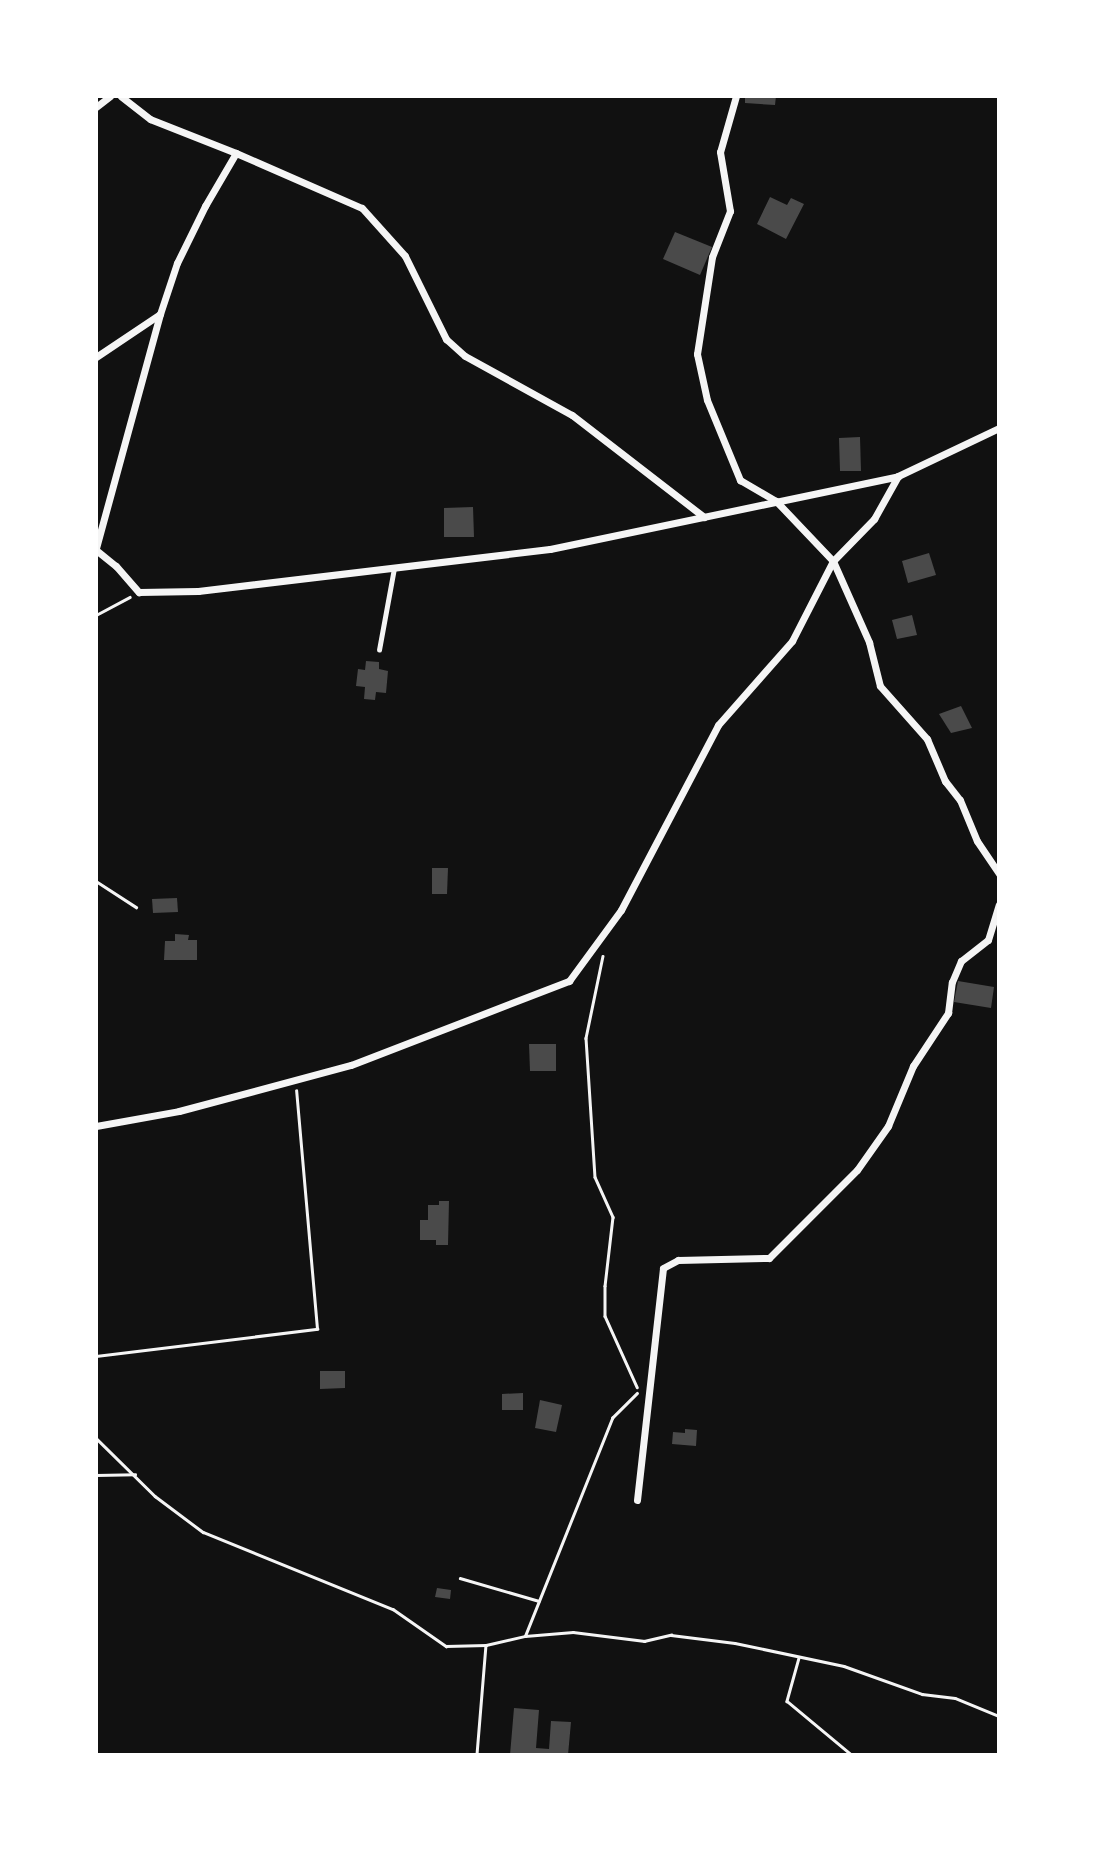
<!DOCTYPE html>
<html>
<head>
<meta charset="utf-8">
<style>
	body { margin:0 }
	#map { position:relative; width:1095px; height:1851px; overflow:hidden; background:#111; font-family:"Fira Sans",sans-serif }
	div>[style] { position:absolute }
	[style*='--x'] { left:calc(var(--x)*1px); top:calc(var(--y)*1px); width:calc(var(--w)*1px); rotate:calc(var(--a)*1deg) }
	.building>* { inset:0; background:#4a4a4a }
	.path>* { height:2.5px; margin:-1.25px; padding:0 1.25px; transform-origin:1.25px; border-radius:1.25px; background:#f5f5f5 }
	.service>* { height:4.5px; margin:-2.25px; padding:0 2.25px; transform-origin:2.25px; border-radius:2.25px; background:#f5f5f5 }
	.minor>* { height:7px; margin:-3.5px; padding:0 3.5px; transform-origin:3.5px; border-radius:3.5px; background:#f5f5f5 }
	span { translate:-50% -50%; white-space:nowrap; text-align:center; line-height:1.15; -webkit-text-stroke:7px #fff; paint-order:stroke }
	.frame { position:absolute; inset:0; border:98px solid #fff; pointer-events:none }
</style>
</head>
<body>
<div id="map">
	<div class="building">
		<i style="clip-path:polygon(745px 96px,776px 96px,775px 105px,745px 103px)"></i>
		<i style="clip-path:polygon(770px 197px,787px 205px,791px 198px,804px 204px,786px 239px,757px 224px)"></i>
		<i style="clip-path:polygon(675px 232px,712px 247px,700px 275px,663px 259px)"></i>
		<i style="clip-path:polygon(860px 437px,861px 471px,840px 471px,839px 438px)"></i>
		<i style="clip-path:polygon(473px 507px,474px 537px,444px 537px,444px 508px)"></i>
		<i style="clip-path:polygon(929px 553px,936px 575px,908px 583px,902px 561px)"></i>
		<i style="clip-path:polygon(912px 615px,917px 635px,897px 639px,892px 620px)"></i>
		<i style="clip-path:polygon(366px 661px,379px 662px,379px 669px,388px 671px,386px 693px,376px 692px,375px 700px,364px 699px,365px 687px,356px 686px,358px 669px,365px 670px)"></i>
		<i style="clip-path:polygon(961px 706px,972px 728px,951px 733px,939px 714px)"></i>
		<i style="clip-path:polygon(432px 868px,448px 868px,447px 894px,432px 894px)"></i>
		<i style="clip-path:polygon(177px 898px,178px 912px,153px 913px,152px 899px)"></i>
		<i style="clip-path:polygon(175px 934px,189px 935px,188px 940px,197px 940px,197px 960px,164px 960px,165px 941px,175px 941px)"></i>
		<i style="clip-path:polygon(958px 981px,994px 987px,991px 1008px,954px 1002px)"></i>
		<i style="clip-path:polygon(529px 1044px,556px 1044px,556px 1071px,530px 1071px)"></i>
		<i style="clip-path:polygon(439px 1201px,449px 1201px,448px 1245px,436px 1245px,436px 1240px,420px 1240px,420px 1220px,428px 1220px,428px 1205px,439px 1205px)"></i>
		<i style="clip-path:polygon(320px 1371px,345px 1371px,345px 1388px,320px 1389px)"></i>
		<i style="clip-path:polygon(523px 1393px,523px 1410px,502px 1410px,502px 1394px)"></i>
		<i style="clip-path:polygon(540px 1400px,562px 1405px,556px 1432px,535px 1428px)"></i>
		<i style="clip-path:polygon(685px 1429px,697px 1430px,696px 1446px,672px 1444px,673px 1432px,685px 1433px)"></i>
		<i style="clip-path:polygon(437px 1588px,451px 1590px,450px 1599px,435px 1597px)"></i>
		<i style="clip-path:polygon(514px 1708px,539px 1710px,536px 1748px,549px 1749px,551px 1721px,571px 1722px,568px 1755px,510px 1755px)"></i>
	</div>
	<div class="path">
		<i style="--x:96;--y:615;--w:38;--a:-28"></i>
		<i style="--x:96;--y:881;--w:48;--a:33"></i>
		<i style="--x:603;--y:956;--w:84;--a:101.7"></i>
		<i style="--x:586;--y:1038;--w:139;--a:86.3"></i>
		<i style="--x:595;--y:1177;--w:44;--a:65.8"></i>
		<i style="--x:613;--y:1217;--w:69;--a:96.6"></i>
		<i style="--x:605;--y:1286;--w:30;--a:90"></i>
		<i style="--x:605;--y:1316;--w:78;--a:65.7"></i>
		<i style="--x:96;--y:1356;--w:223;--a:-7"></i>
		<i style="--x:317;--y:1329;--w:239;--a:-95"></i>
		<i style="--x:96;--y:1438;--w:83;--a:44.5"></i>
		<i style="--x:155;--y:1496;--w:60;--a:36.9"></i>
		<i style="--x:203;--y:1532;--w:205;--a:22.1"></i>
		<i style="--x:393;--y:1609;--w:65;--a:34.9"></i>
		<i style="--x:446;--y:1646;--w:40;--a:-1.4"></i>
		<i style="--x:486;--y:1645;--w:110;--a:94.7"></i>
		<i style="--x:96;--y:1475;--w:39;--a:-1"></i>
		<i style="--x:460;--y:1578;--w:82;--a:16.2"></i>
		<i style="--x:525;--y:1636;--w:48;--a:-4.8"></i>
		<i style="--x:573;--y:1632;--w:72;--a:7.2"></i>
		<i style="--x:644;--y:1641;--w:28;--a:-13"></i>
		<i style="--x:671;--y:1635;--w:64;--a:7.1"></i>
		<i style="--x:735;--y:1643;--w:111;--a:11.9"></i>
		<i style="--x:844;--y:1666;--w:83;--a:19.7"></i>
		<i style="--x:922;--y:1694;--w:33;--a:7"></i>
		<i style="--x:955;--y:1698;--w:48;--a:22.2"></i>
		<i style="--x:486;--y:1645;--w:40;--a:-13"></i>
		<i style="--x:525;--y:1636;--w:235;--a:-68.2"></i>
		<i style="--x:612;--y:1418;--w:35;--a:-45"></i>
		<i style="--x:799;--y:1658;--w:45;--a:105.6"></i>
		<i style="--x:787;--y:1701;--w:85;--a:39.7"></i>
	</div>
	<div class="service">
		<i style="--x:379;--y:650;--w:83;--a:-79.6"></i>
	</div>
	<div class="minor">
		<i style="--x:736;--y:96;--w:58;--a:105.9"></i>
		<i style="--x:720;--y:152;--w:60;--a:80.4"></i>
		<i style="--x:730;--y:211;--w:49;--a:111.4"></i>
		<i style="--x:712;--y:257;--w:98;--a:98.8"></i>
		<i style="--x:697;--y:354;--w:47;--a:77.7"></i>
		<i style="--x:707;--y:400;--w:87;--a:67.6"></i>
		<i style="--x:740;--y:480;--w:42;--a:30.3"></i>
		<i style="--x:776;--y:501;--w:83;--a:46.5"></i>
		<i style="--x:833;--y:561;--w:59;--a:-45.7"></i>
		<i style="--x:874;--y:519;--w:49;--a:-60.8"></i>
		<i style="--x:96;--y:107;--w:18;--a:-38"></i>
		<i style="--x:236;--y:153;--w:137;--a:23.6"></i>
		<i style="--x:362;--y:208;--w:64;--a:48.1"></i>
		<i style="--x:405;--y:256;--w:93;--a:63.7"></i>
		<i style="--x:446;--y:339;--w:25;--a:42"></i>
		<i style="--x:465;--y:356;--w:122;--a:28.9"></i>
		<i style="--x:572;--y:415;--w:167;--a:37.7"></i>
		<i style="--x:96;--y:357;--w:77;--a:-33.9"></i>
		<i style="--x:160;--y:314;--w:54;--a:-71.6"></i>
		<i style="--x:177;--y:263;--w:64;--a:-63.8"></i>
		<i style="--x:205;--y:206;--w:61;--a:-59.7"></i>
		<i style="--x:236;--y:153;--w:92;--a:-158.4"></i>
		<i style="--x:150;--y:119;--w:37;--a:-142"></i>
		<i style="--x:96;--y:548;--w:243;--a:-74.7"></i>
		<i style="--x:96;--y:550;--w:26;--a:39"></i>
		<i style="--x:116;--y:566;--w:35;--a:49"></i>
		<i style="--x:139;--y:592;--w:59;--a:-1"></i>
		<i style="--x:198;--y:591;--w:354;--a:-6.8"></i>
		<i style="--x:550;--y:549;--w:356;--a:-11.8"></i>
		<i style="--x:898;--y:476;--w:112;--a:-25.4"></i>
		<i style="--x:833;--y:561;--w:89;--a:66"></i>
		<i style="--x:869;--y:642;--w:45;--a:76"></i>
		<i style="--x:880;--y:686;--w:71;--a:48.4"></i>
		<i style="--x:927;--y:739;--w:46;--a:66.8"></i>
		<i style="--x:945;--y:781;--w:24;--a:52"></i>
		<i style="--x:960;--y:800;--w:44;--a:67.5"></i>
		<i style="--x:977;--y:841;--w:40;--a:56"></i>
		<i style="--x:96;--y:1126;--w:84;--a:-10.2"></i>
		<i style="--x:179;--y:1111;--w:178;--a:-15"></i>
		<i style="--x:351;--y:1065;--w:234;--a:-21.1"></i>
		<i style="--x:569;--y:981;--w:88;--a:-53.8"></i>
		<i style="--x:621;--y:910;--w:209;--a:-62.3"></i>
		<i style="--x:718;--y:725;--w:112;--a:-48.6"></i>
		<i style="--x:792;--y:641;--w:90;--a:-62.9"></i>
		<i style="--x:637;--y:1500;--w:233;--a:-83.6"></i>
		<i style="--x:663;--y:1268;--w:17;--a:-28"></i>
		<i style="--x:678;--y:1260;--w:91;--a:-1.3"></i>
		<i style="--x:769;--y:1258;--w:124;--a:-45"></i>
		<i style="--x:857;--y:1170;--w:54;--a:-54.8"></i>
		<i style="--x:888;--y:1126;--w:65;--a:-67.4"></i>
		<i style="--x:913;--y:1066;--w:64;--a:-56.6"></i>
		<i style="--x:948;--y:1013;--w:31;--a:-83"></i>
		<i style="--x:952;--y:982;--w:23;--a:-67"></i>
		<i style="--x:961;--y:961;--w:34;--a:-38"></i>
		<i style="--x:988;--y:940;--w:37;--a:-73"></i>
	</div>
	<div class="frame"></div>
</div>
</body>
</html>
